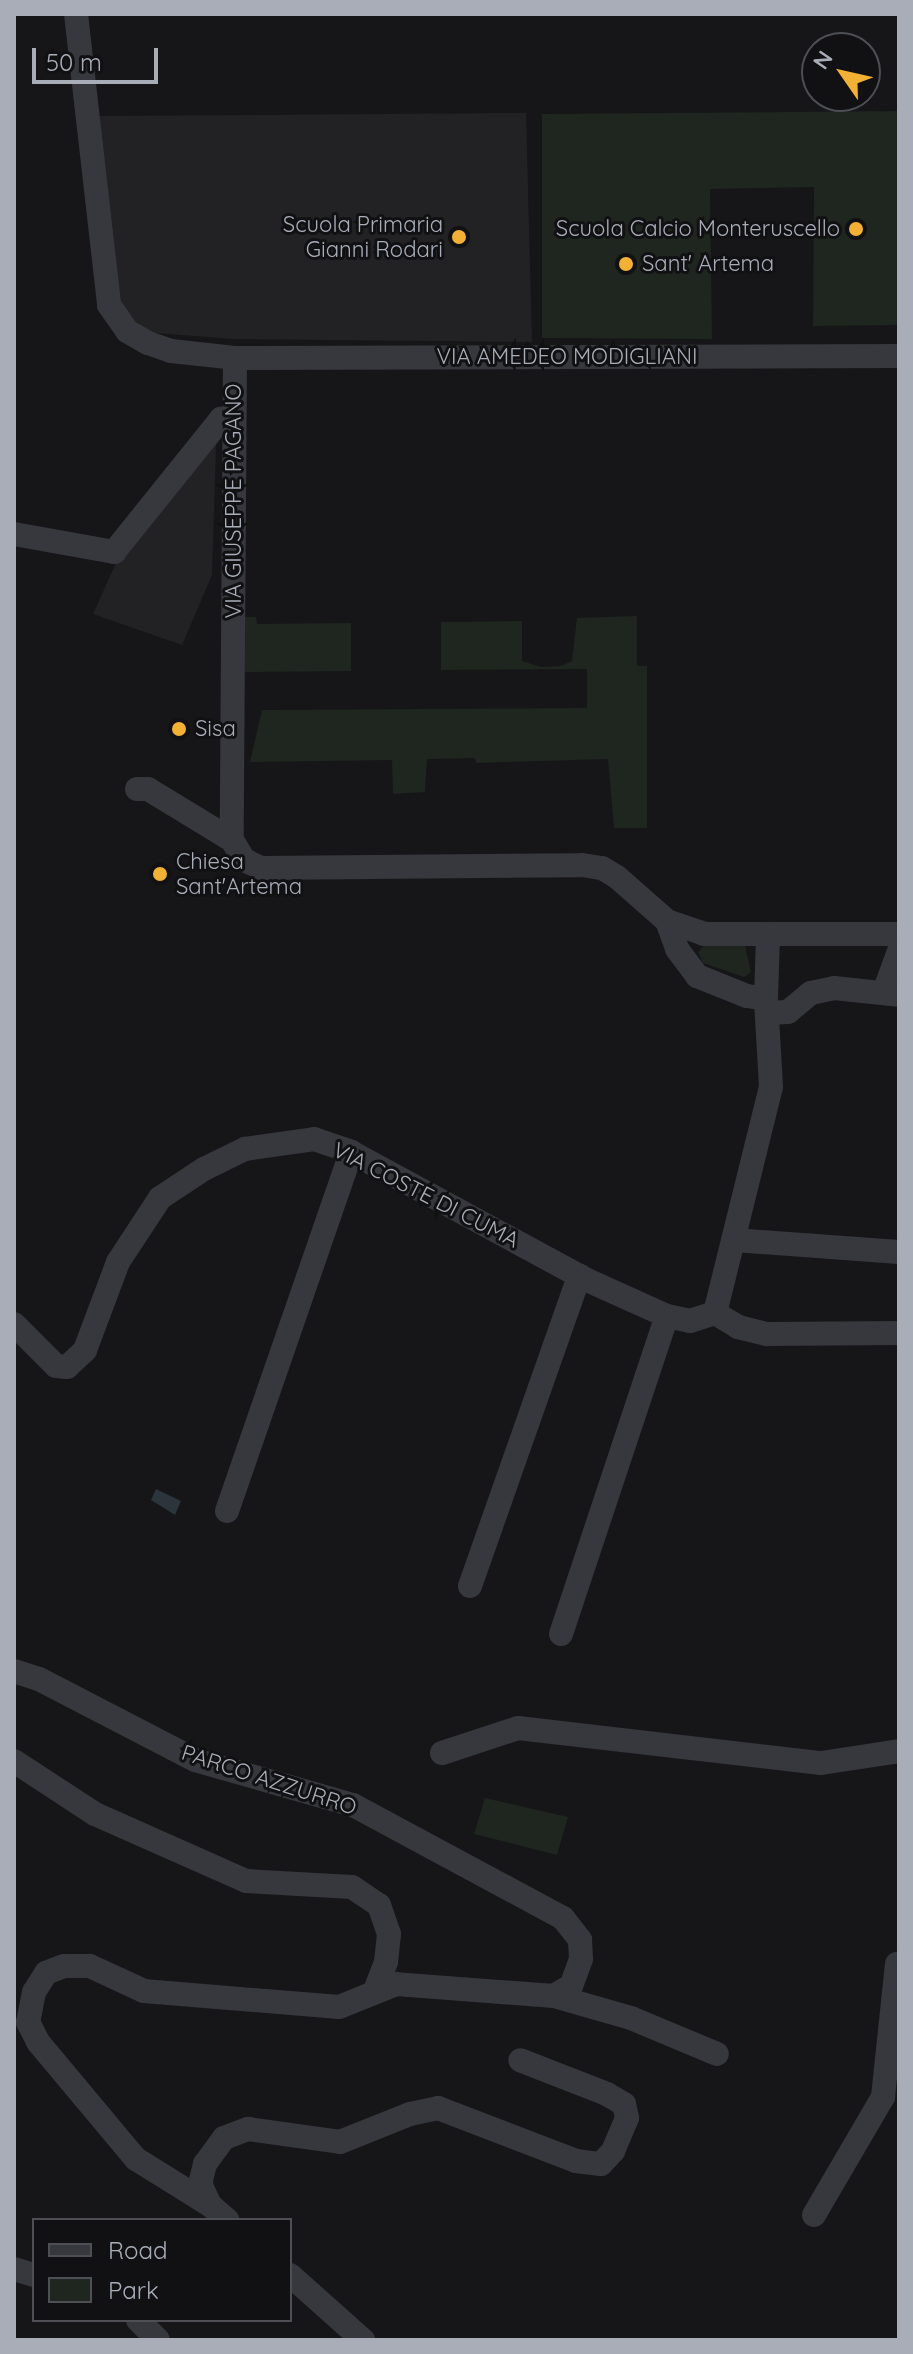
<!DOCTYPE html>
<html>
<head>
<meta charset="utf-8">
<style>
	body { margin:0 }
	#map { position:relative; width:913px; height:2354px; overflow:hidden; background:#161618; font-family:Quicksand,sans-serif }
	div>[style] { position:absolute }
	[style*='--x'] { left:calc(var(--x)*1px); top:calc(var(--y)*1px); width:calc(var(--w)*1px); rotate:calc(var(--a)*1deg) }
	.built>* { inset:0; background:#222225 }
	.green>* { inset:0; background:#1e261f }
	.water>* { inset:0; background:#2c353c }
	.minor>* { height:24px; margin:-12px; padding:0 12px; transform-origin:12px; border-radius:12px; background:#37383d }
	.dots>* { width:22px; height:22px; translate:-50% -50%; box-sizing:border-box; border:4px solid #111113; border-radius:50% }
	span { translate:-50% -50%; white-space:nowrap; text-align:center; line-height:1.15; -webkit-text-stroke:6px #111113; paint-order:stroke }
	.poi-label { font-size:22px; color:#a8adb8 }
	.right { translate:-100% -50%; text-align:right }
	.left { translate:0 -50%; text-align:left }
	.street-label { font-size:22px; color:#a8adb8 }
	.frame { position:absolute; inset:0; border:16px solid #a8adb8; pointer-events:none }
	.legend { position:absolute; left:32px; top:2218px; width:260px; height:104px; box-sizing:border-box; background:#111113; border:2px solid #4d4f55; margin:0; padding:10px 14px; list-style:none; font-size:24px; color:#a8adb8 }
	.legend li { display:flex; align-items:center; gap:16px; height:40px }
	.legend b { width:40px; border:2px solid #4d4f55 }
	.north { position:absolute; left:801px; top:32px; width:80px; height:80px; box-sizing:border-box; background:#111113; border:2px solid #4d4f55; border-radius:50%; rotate:304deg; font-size:22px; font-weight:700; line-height:32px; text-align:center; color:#a8adb8 }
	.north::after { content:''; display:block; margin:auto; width:28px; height:36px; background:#f2b134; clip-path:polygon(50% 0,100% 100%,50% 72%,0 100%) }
	.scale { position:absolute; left:32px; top:48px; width:126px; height:36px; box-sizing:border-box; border:4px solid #a8adb8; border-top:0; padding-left:10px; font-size:24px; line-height:28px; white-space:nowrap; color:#a8adb8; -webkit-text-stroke:6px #111113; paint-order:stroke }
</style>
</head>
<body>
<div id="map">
	<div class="built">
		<i style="clip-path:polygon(526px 113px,532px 342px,233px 339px,155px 333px,135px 325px,115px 305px,97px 116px)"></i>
		<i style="clip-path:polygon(209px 443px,216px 444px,212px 575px,182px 645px,93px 614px,116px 563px)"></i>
	</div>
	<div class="green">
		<i style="clip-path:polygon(899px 111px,899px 325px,813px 326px,814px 187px,710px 189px,712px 339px,542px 338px,542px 114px)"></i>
		<i style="clip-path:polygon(637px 616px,637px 666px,647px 666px,647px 828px,614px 828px,608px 759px,476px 763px,475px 758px,427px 759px,425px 792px,393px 794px,392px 760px,250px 762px,262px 710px,587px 708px,587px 669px,441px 670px,441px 622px,522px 621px,522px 661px,541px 667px,561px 666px,572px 661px,577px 618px)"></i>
		<i style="clip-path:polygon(245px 617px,256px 617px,257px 624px,351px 623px,351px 671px,245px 672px)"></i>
		<i style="clip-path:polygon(706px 944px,745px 946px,751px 972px,744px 977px,703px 963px,698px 952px)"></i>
		<i style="clip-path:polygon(485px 1798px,568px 1817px,557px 1855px,474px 1834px)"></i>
	</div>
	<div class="water">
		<i style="clip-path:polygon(156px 1489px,181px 1501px,175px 1515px,151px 1500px)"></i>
	</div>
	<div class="minor">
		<i style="--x:76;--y:14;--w:293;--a:83.5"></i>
		<i style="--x:109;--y:305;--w:32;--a:55"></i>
		<i style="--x:127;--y:331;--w:24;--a:30"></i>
		<i style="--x:148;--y:343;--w:24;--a:19"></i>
		<i style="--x:171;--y:351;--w:64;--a:6.2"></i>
		<i style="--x:235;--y:358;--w:664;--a:-0.17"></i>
		<i style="--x:235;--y:358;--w:482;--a:90.4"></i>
		<i style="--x:232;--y:840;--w:23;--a:59"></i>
		<i style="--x:244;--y:860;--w:19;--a:25"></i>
		<i style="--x:261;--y:868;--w:321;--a:-0.5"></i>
		<i style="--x:582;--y:865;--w:20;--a:9"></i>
		<i style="--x:602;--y:868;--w:17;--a:31"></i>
		<i style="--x:617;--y:877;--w:67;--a:41.3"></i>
		<i style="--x:667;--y:921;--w:39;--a:19"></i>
		<i style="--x:704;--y:934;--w:195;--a:0"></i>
		<i style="--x:14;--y:534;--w:102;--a:10.2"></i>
		<i style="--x:114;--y:552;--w:171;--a:-51.2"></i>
		<i style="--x:221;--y:419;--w:12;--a:-5"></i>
		<i style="--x:137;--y:789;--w:11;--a:0"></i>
		<i style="--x:148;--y:789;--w:98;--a:31.3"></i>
		<i style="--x:667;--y:921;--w:30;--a:70"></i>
		<i style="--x:677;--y:949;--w:34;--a:53"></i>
		<i style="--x:697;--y:976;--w:54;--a:21.8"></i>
		<i style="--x:747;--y:996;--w:19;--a:9"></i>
		<i style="--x:884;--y:992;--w:44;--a:-69.9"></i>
		<i style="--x:767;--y:1013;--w:21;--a:-3"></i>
		<i style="--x:788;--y:1012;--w:30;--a:-40"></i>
		<i style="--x:811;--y:993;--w:24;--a:-12"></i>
		<i style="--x:834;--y:988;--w:65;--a:6.1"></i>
		<i style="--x:734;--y:1240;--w:165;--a:4.2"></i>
		<i style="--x:715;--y:1313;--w:233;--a:-76.1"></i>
		<i style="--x:771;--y:1087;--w:88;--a:-93.3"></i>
		<i style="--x:766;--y:999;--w:64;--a:-88.2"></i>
		<i style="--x:14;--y:1324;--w:59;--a:45"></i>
		<i style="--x:56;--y:1366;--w:11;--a:5"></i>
		<i style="--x:67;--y:1367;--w:25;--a:-43"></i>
		<i style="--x:85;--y:1350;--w:94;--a:-69.4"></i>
		<i style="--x:118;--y:1262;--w:77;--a:-56.7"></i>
		<i style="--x:160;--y:1198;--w:53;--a:-33.4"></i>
		<i style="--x:204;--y:1169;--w:46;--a:-26"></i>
		<i style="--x:245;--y:1149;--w:70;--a:-8.2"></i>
		<i style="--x:314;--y:1139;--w:39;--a:19"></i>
		<i style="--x:351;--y:1152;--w:268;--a:28.5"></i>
		<i style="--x:587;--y:1280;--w:88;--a:24.2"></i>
		<i style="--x:667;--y:1316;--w:24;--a:12"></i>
		<i style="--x:690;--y:1321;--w:26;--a:-18"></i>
		<i style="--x:715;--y:1313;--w:27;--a:31"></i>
		<i style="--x:738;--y:1327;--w:30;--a:14"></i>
		<i style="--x:767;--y:1334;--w:132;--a:-0.4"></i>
		<i style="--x:227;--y:1511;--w:380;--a:-70.9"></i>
		<i style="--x:470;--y:1586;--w:329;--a:-70.6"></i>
		<i style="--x:561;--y:1634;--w:335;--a:-71.6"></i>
		<i style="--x:14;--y:1671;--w:26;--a:18"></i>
		<i style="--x:39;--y:1679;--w:176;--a:27.4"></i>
		<i style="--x:195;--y:1760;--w:164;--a:15.9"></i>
		<i style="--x:353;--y:1805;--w:238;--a:28.3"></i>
		<i style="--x:563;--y:1918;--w:28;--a:52"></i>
		<i style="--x:580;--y:1940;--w:19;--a:87"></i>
		<i style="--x:581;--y:1959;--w:29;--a:110"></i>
		<i style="--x:571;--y:1986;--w:20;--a:150"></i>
		<i style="--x:554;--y:1996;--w:158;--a:-175.7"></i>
		<i style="--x:396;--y:1984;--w:61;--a:158"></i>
		<i style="--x:339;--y:2007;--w:196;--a:-175.3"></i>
		<i style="--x:144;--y:1991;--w:60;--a:-155.2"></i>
		<i style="--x:90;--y:1966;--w:26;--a:180"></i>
		<i style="--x:64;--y:1966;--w:19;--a:159"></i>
		<i style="--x:46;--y:1973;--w:22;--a:122"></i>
		<i style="--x:34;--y:1992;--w:31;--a:101"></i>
		<i style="--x:28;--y:2022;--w:22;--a:63"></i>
		<i style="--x:38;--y:2042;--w:153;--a:50.1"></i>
		<i style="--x:136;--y:2159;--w:87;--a:31.9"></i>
		<i style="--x:210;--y:2205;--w:23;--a:41"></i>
		<i style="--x:442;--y:1753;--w:80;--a:-18.2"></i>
		<i style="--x:518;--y:1728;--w:305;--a:6.6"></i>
		<i style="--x:821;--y:1763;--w:79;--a:-8.7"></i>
		<i style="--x:14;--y:1761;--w:97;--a:33.2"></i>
		<i style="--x:95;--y:1814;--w:165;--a:23.9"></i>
		<i style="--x:246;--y:1881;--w:106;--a:3.2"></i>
		<i style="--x:352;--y:1887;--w:32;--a:34"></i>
		<i style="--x:379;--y:1905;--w:31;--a:71"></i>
		<i style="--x:389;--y:1934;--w:28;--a:96"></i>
		<i style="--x:386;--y:1962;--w:33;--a:111"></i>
		<i style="--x:554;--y:1996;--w:80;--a:15.9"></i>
		<i style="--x:631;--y:2018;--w:93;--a:22.7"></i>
		<i style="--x:210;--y:2205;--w:23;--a:-115"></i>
		<i style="--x:200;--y:2184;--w:21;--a:-76"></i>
		<i style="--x:205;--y:2164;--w:32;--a:-54"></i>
		<i style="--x:224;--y:2138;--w:26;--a:-21"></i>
		<i style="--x:248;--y:2129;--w:93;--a:8"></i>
		<i style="--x:340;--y:2142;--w:75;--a:-21.8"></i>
		<i style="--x:410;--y:2114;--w:29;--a:-12"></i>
		<i style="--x:438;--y:2108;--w:148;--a:21"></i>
		<i style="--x:576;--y:2161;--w:25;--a:7"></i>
		<i style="--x:601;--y:2164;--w:18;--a:-47"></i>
		<i style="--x:613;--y:2151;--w:36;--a:-67"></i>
		<i style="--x:627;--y:2118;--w:14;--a:-102"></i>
		<i style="--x:624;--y:2104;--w:20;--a:-150"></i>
		<i style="--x:607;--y:2094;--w:93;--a:-158.7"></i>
		<i style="--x:814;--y:2215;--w:137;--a:-59.7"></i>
		<i style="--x:883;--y:2097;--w:134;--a:-84"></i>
		<i style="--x:14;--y:2269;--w:21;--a:17"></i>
		<i style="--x:290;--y:2275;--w:98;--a:41.7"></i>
		<i style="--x:138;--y:2320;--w:28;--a:45"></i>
	</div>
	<div class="dots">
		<i style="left:856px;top:229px;background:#f2b134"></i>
		<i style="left:459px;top:237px;background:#f2b134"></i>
		<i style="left:626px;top:264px;background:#f2b134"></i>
		<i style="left:179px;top:729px;background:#f2b134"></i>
		<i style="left:160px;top:874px;background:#f2b134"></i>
	</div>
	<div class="poi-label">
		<span class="right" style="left:443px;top:237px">Scuola Primaria<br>Gianni Rodari</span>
		<span class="right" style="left:840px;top:229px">Scuola Calcio Monteruscello</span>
		<span class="left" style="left:642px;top:264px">Sant' Artema</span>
		<span class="left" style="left:195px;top:729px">Sisa</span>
		<span class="left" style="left:176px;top:874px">Chiesa<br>Sant'Artema</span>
	</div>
	<div class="street-label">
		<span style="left:567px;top:357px">VIA AMEDEO MODIGLIANI</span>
		<span style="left:234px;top:501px;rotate:-90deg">VIA GIUSEPPE PAGANO</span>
		<span style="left:426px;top:1195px;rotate:27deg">VIA COSTE DI CUMA</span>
		<span style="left:269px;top:1780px;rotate:18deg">PARCO AZZURRO</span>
	</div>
	<div class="frame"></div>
	<ul class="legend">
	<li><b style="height:10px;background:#37383d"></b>Road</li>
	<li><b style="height:22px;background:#1e261f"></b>Park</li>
	</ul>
	<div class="north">N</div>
	<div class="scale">50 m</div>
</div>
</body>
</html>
